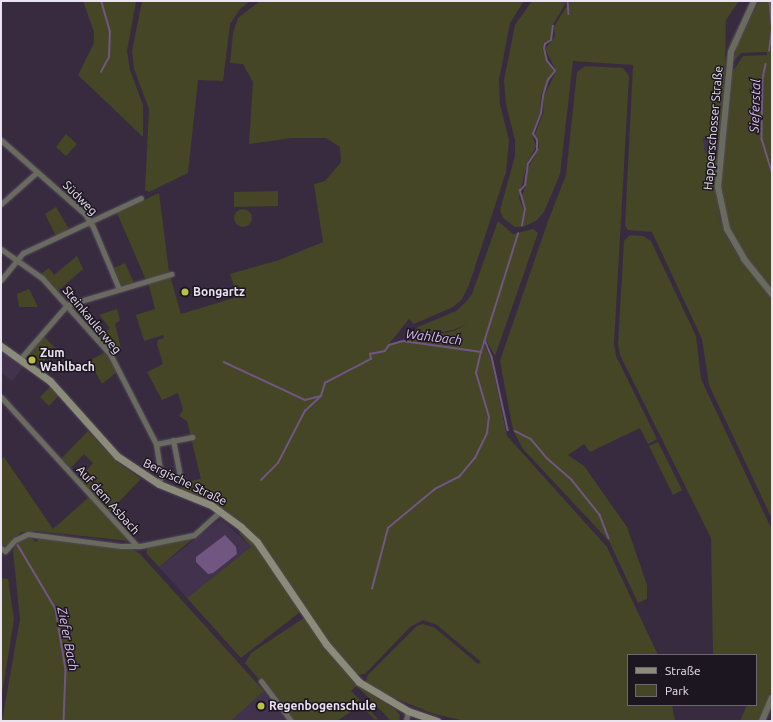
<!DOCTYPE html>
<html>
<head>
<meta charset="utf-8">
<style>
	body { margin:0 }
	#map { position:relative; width:773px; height:722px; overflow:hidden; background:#382b40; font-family:Ubuntu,sans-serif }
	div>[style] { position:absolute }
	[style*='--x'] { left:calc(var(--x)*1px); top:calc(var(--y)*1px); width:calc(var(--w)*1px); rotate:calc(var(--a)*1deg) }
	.built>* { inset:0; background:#42324d }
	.green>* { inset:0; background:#444625 }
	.round { border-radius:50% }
	.water>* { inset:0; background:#715682 }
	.stream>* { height:1.5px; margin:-0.75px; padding:0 0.75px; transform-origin:0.75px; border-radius:0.75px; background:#715682 }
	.roads { filter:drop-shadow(0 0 1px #55485c) drop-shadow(0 0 1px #55485c) }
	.minor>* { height:5px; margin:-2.5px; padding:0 2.5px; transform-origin:2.5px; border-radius:2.5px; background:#6a6b5f }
	.tertiary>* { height:6px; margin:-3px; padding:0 3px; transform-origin:3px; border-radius:3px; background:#6a6b5f }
	.secondary>* { height:7px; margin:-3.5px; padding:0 3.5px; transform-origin:3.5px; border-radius:3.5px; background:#8a8b79 }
	.dots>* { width:11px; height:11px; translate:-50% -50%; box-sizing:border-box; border:2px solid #1c1620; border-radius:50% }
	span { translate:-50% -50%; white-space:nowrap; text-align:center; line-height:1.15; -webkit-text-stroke:3px #1c1620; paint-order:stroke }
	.street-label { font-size:12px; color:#ebe3f1 }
	.poi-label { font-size:12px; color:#ebe3f1; font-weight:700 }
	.left { translate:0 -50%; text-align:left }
	.water-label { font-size:13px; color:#e0bef6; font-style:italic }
	.frame { position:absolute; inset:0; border:2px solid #ebe3f1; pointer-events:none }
	.legend { position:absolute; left:627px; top:654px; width:130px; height:52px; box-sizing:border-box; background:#1c1620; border:1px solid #6f6874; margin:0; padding:5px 7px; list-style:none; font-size:12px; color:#ebe3f1 }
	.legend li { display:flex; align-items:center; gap:8px; height:20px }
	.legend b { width:20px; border:1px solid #6f6874 }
</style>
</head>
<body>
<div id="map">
	<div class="built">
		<i style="clip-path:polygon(703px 137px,718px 137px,716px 157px,705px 153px)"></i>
		<i style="clip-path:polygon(1px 351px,24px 366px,12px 381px,1px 372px)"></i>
		<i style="clip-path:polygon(221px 519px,252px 547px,187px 598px,159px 567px)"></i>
		<i style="clip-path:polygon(264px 691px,286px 721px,231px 721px)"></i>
	</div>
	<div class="green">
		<i style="clip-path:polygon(83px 1px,136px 1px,127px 51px,130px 70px,143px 105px,143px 137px,78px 75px,94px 43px,94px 32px)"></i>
		<i style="clip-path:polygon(142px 1px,250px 1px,240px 9px,230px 24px,223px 81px,198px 80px,188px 173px,149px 192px,145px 190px,149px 109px,134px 69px,132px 51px)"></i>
		<i style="clip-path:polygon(260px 1px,524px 1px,510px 23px,499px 80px,500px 105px,509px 140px,506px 172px,469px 285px,462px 299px,453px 307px,414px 324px,409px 319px,389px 344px,454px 331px,467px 324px,453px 330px,406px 339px,418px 327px,456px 311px,466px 302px,472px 294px,498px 221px,513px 234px,533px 229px,538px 233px,495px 356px,486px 340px,483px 342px,475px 373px,478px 383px,476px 373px,484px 344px,491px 359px,507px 436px,607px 547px,658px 655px,628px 655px,628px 705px,672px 705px,675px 721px,465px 721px,434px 714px,379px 692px,366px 682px,367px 676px,417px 626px,423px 624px,435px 628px,478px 664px,481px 662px,437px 625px,423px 620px,410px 627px,365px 674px,356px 675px,336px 652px,248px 529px,218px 506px,181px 489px,180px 483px,201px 479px,187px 421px,179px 416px,183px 410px,178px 393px,162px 400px,147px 372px,163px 364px,157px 344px,158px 340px,164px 338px,163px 335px,144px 341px,136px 315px,155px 309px,148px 282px,170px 276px,181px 314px,237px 297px,230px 274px,279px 260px,323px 242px,314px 184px,325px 181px,341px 162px,340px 147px,326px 138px,292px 138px,249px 144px,253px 82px,243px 64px,230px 63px,233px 33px,238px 18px)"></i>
		<i style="clip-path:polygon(532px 1px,567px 1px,552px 26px,552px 36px,542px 49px,554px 72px,541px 95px,540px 112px,532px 134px,536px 146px,527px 164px,519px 198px,524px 210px,521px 227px,515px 227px,503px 218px,500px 210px,515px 156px,515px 140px,506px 105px,504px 80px,515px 25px)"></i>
		<i style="clip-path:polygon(evenodd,570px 1px,739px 1px,726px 20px,725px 63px,730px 43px,751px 1px,731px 45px,726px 63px,716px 190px,720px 218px,727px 237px,739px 257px,772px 299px,772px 519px,709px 385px,702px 339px,652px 232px,628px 230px,625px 226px,633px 65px,573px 61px,560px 174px,544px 212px,536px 221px,523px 227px,526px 209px,521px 198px,526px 185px,525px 175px,539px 147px,535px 134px,543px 113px,544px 96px,556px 71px,545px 49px,555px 36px,554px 27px,570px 1px,703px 137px,718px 137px,716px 157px,705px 153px,703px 137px)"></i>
		<i style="clip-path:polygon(759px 1px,772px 1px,772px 290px,742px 251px,729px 227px,721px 187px,731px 74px,743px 56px,767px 55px,767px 52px,741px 53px,733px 62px,737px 46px)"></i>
		<i style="clip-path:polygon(585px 66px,623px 68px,629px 76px,614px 344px,616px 356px,657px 439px,648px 444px,640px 428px,590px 452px,584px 444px,568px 455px,584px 466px,627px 527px,647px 585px,647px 599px,638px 603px,609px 541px,523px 449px,513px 430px,500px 361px,548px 221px,566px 175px,577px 72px)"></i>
		<i style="clip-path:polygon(66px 134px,77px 144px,66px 156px,56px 147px)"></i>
		<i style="clip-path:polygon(278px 191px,278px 206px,234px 207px,234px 192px)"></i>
		<i style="clip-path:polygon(159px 193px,169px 272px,146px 280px,117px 213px)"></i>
		<i style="clip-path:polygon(56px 207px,69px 229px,56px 236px,45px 214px)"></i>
		<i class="round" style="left:234px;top:209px;width:18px;height:18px"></i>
		<i style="clip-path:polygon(630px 235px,643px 236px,651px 241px,696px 336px,701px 379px,772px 530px,772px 691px,758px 721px,740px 721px,747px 705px,756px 705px,756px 655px,713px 655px,711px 538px,620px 355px,618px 344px,624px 241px)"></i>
		<i style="clip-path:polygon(77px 256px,83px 269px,58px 291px,41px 274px,49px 268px,54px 275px)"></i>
		<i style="clip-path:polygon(125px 263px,134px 283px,125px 286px,121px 284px,114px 268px)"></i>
		<i style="clip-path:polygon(29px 289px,38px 307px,19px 307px,17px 294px)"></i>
		<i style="clip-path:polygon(117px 309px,120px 320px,115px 324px,121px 348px,113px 351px,109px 350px,98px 337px,110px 328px,99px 315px)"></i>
		<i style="clip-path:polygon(43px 335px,56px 349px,40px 365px,26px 354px)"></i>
		<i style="clip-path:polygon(105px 352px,117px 372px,102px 384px,89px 361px)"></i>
		<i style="clip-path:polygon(51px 386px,59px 395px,49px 406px,40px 397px)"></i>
		<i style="clip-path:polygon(88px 431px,115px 460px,141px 479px,109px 512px,79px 479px,93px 463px,84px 454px,70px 469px,61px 459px)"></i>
		<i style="clip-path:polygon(658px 442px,682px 490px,673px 495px,649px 446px)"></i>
		<i style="clip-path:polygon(4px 457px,53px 529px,89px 497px,129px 541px,36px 531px,21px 532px,8px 546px,1px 545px,1px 460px)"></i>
		<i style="clip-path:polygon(242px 532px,256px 546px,300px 612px,241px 658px,187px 598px,251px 547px,239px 533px)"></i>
		<i style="clip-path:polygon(41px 537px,134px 550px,140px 554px,264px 691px,231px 721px,2px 721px,20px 619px,13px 551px,16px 544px,24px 538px,31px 538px,36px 542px)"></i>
		<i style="clip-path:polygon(195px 537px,159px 567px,146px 553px,148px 547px)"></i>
		<i style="clip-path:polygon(1px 578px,8px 579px,14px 619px,1px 700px)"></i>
		<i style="clip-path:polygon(304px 618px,343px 670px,365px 690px,395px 709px,400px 715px,399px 721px,391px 721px,357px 686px,351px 691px,378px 719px,375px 720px,361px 705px,337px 721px,294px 721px,245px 663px,251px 653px)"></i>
	</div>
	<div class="water">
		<i style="clip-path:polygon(225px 535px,236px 547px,237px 554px,213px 573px,208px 574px,196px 562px,196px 557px)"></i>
	</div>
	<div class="stream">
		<i style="--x:568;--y:1;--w:13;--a:86"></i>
		<i style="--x:770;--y:1;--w:23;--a:85"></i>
		<i style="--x:769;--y:51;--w:22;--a:-82"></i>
		<i style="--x:766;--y:64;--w:16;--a:101"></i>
		<i style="--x:763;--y:80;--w:59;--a:91"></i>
		<i style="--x:762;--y:139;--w:34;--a:73"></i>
		<i style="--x:101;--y:72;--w:17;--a:-62"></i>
		<i style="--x:109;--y:57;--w:25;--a:-88"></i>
		<i style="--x:110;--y:32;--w:32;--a:-106"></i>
		<i style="--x:522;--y:226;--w:17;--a:-80"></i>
		<i style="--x:525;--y:209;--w:19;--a:-106"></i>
		<i style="--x:520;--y:191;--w:8;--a:-50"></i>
		<i style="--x:525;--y:185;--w:21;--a:-82"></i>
		<i style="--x:528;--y:164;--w:17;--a:-57"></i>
		<i style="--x:537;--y:150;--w:10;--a:-90"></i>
		<i style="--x:537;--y:140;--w:7;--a:-124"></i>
		<i style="--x:533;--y:134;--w:22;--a:-69"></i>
		<i style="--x:541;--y:113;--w:17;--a:-83"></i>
		<i style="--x:543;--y:96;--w:17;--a:-73"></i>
		<i style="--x:548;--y:80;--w:11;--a:-52"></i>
		<i style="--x:555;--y:71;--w:13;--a:-129"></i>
		<i style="--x:547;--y:61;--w:12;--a:-104"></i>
		<i style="--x:544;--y:49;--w:5;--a:-79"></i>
		<i style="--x:545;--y:44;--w:7;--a:-34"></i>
		<i style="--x:551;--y:40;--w:14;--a:-82"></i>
		<i style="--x:485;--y:340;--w:18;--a:68"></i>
		<i style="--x:492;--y:357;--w:75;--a:77.6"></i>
		<i style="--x:224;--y:362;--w:89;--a:25.1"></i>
		<i style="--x:305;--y:400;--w:16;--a:-14"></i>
		<i style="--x:321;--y:396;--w:14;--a:-73"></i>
		<i style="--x:325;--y:383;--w:52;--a:-27.6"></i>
		<i style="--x:371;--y:359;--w:5;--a:-101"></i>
		<i style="--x:370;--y:354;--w:15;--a:-11"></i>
		<i style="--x:385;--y:351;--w:7;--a:-56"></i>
		<i style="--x:389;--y:345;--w:15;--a:-16"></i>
		<i style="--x:403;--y:341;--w:79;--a:8"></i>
		<i style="--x:481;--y:352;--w:124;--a:-72.6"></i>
		<i style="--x:515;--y:431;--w:18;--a:27"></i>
		<i style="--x:531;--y:439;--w:25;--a:50"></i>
		<i style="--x:547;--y:458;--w:33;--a:41"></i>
		<i style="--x:572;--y:480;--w:45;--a:51.3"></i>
		<i style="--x:600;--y:515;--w:25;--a:69"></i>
		<i style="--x:261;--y:480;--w:24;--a:-45"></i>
		<i style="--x:278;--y:463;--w:59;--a:-62.6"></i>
		<i style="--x:305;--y:411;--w:22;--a:-43"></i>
		<i style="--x:18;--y:545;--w:74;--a:59.3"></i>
		<i style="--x:56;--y:609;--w:62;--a:80.7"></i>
		<i style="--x:66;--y:670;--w:51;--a:92.2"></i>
		<i style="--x:372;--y:589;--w:63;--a:-75.3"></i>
		<i style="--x:388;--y:528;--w:61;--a:-39.7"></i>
		<i style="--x:435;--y:489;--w:27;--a:-27"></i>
		<i style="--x:459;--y:477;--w:25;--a:-50"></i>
		<i style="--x:475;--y:458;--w:28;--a:-64"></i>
		<i style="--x:487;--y:433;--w:16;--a:-83"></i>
		<i style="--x:489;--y:417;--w:46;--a:-106.5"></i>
		<i style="--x:476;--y:373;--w:22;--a:-77"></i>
	</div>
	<div class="roads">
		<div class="minor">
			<i style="--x:1;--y:140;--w:112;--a:41.4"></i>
			<i style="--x:85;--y:214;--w:15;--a:58"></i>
			<i style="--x:93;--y:227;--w:67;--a:67.2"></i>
			<i style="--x:1;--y:204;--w:48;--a:-41.6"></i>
			<i style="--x:1;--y:249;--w:50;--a:35.3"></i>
			<i style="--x:42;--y:278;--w:102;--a:48.2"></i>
			<i style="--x:110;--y:354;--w:101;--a:62.9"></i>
			<i style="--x:156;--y:444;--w:31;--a:81"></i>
			<i style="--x:161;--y:475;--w:9;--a:103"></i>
			<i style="--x:1;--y:280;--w:35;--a:-51"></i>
			<i style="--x:23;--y:253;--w:130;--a:-25"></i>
			<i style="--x:21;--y:358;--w:70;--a:-49"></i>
			<i style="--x:67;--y:305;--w:109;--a:-16.6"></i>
			<i style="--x:1;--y:397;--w:202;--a:47.6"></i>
			<i style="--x:173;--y:440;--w:42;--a:79"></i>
			<i style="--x:156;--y:444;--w:37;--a:-11"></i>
			<i style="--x:1;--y:548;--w:5;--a:37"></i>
			<i style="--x:5;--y:551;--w:15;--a:-48"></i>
			<i style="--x:15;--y:540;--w:14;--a:-25"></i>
			<i style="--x:28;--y:534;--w:94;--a:7.4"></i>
			<i style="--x:121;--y:546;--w:19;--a:0"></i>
			<i style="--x:140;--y:546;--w:55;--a:-11.5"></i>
			<i style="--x:194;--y:535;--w:36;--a:-42"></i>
			<i style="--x:261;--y:681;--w:50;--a:53.1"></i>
			<i style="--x:406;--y:721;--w:10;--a:-79"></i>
		</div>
		<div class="tertiary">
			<i style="--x:754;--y:1;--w:56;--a:114.3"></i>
			<i style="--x:731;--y:52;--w:136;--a:95.5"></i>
			<i style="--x:718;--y:187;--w:43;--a:77.9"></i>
			<i style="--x:727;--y:229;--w:34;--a:60"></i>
			<i style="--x:744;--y:259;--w:45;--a:51.3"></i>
			<i style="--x:762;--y:721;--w:25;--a:-67"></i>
		</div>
		<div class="secondary">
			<i style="--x:1;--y:346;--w:60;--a:35.5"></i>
			<i style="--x:50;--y:381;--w:101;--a:48.2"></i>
			<i style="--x:117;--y:456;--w:50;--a:33.7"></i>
			<i style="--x:159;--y:484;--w:56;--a:22"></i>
			<i style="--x:211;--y:505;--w:37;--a:36"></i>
			<i style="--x:241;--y:527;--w:22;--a:43"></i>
			<i style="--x:257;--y:542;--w:123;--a:55.9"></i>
			<i style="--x:326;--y:644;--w:50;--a:49"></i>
			<i style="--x:359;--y:682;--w:57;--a:30.6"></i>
			<i style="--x:408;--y:711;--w:31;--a:19"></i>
		</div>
	</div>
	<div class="dots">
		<i style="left:185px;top:292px;background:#bbc045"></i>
		<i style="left:32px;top:360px;background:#bbc045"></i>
		<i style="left:261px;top:706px;background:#bbc045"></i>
	</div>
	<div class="street-label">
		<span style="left:713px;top:128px;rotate:-85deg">Happerschosser Straße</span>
		<span style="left:80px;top:198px;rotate:45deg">Südweg</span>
		<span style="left:92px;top:320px;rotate:50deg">Steinkaulerweg</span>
		<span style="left:185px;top:482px;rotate:26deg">Bergische Straße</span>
		<span style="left:108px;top:500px;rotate:48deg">Auf dem Asbach</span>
	</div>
	<div class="poi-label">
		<span class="left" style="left:193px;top:292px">Bongartz</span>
		<span class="left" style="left:40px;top:360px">Zum<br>Wahlbach</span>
		<span class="left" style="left:269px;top:706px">Regenbogenschule</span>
	</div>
	<div class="water-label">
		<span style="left:755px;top:106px;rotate:-88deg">Sieferstal</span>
		<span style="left:434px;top:337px;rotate:7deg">Wahlbach</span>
		<span style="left:68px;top:639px;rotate:79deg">Ziefer Bach</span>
	</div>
	<div class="frame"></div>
	<ul class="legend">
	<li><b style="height:5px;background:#8a8b79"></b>Straße</li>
	<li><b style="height:11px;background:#444625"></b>Park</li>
	</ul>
</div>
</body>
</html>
